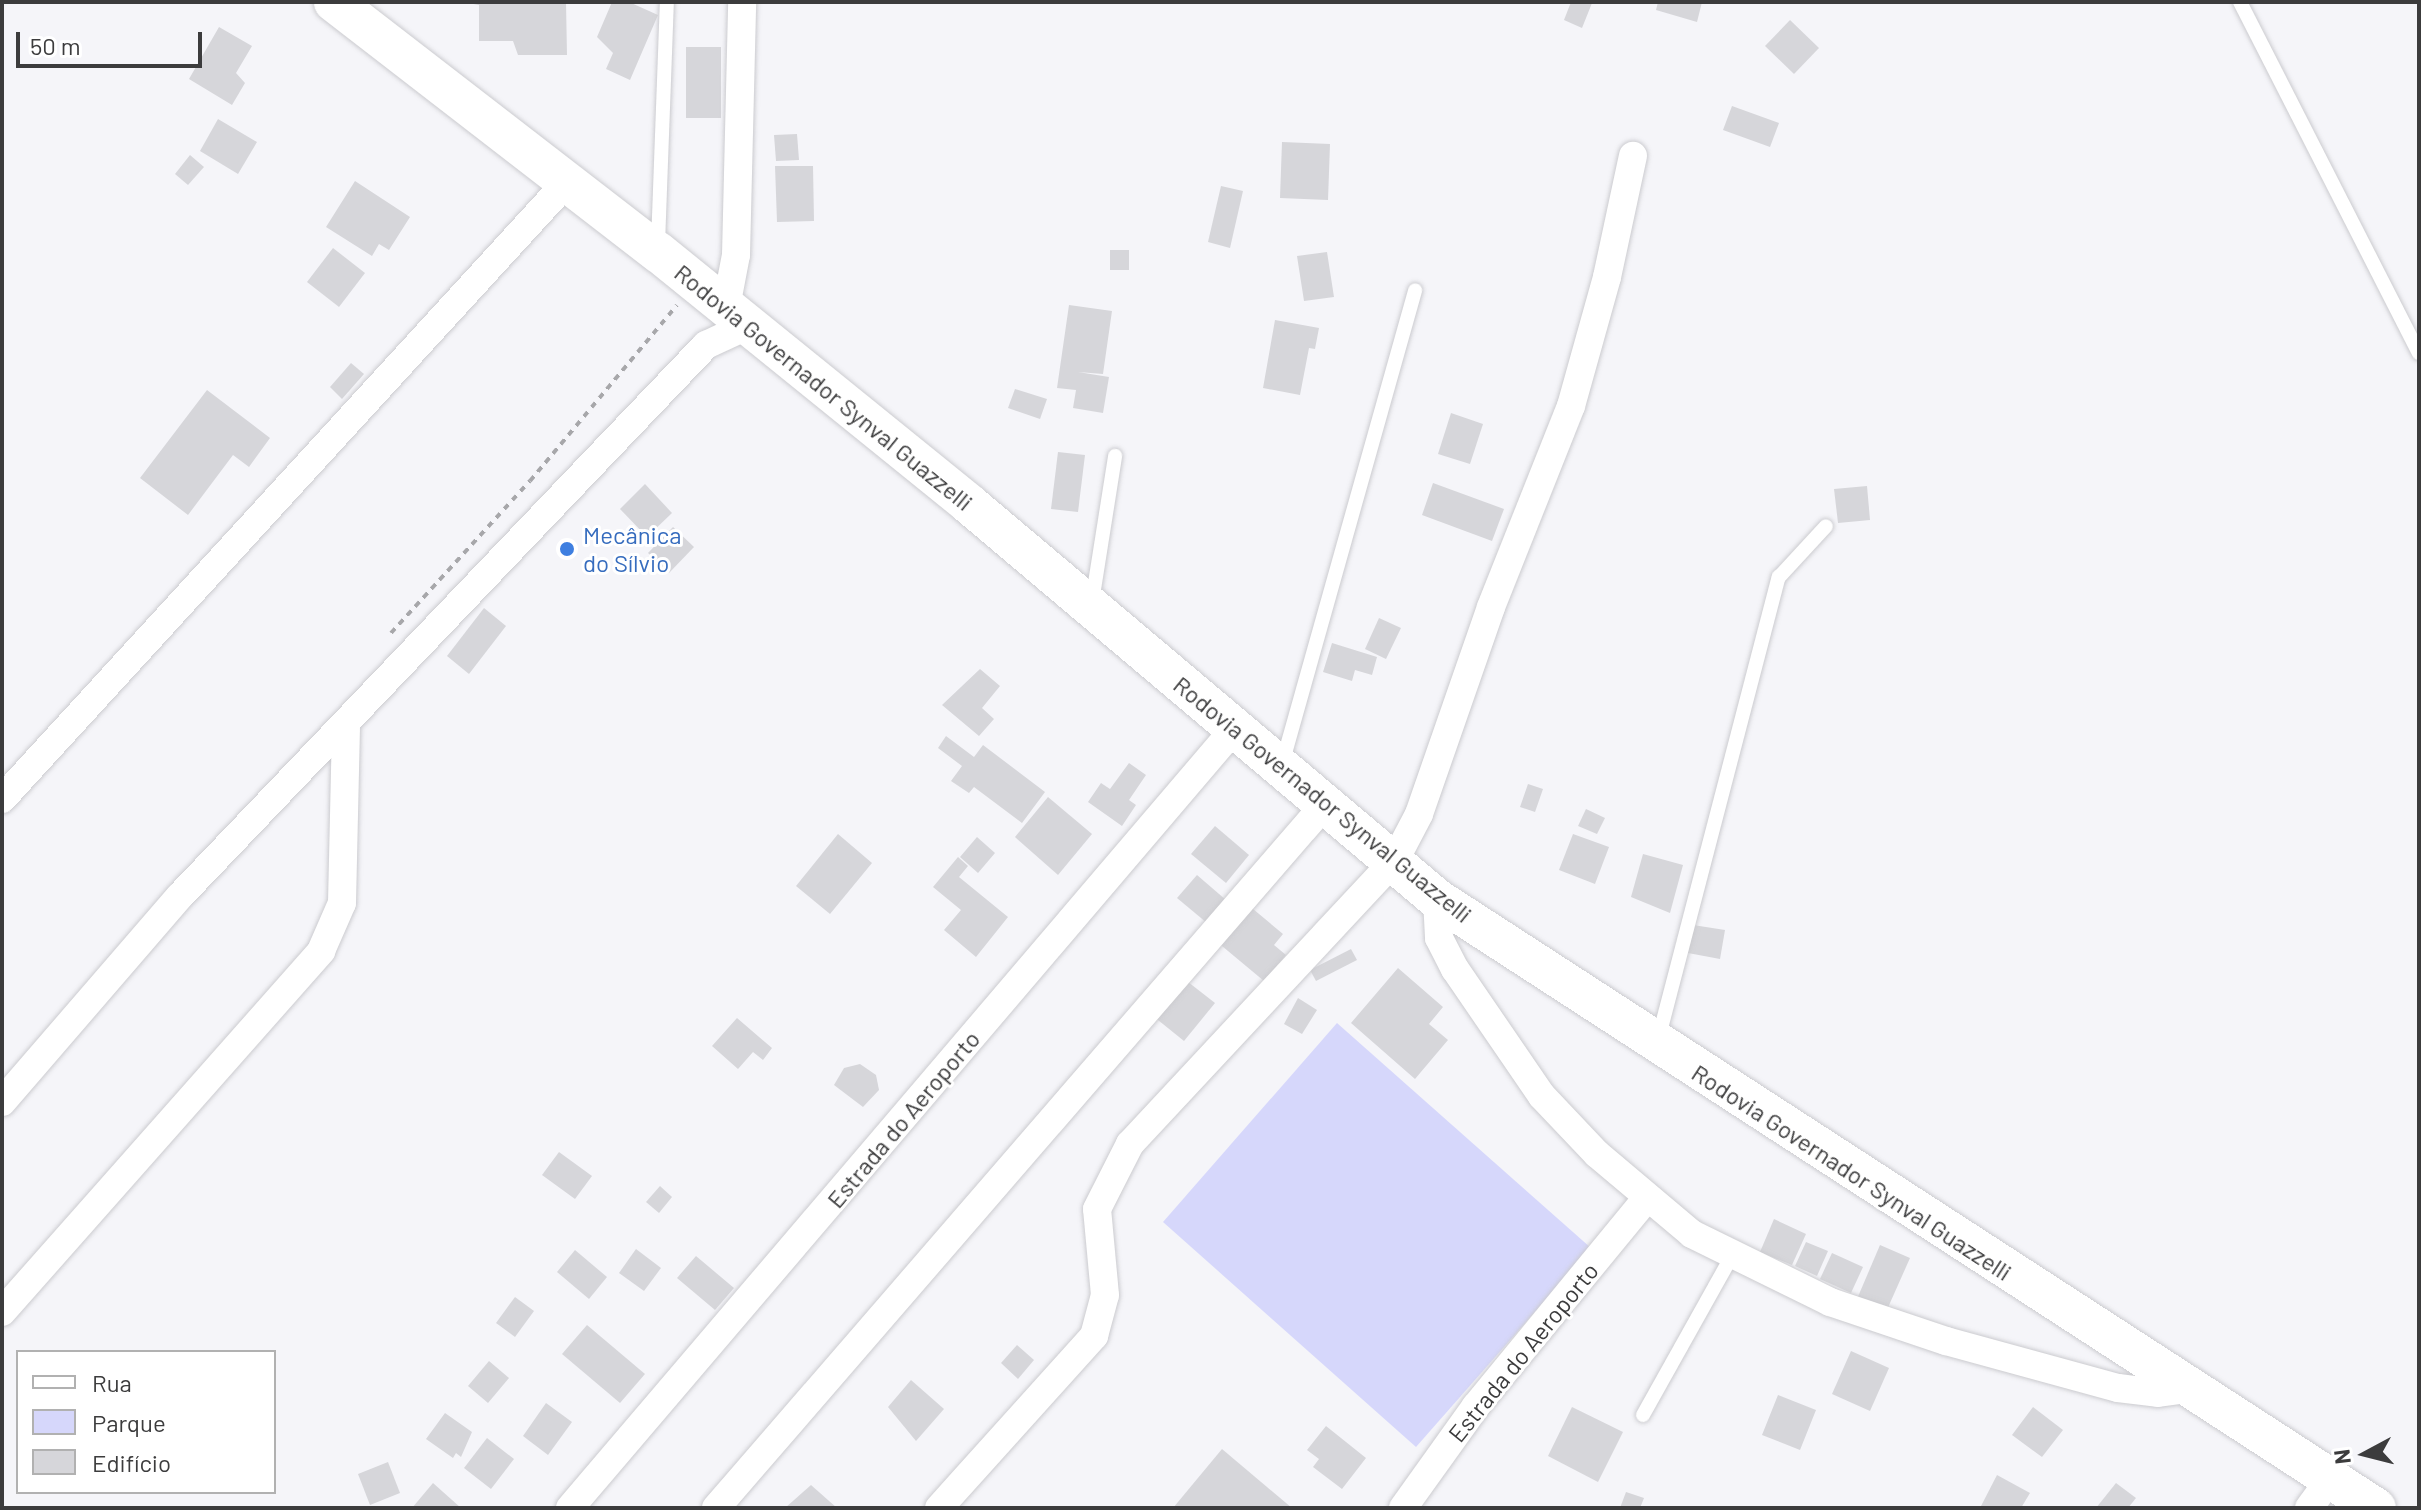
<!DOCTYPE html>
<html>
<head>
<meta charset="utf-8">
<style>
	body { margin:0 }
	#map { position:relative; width:2421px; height:1510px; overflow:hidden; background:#f5f5f9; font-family:Barlow,sans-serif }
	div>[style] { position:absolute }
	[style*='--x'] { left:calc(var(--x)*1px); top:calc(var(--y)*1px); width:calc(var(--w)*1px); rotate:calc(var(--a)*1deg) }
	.green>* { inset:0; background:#d6d7fb }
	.building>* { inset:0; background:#d6d6da }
	.path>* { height:4px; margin-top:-2px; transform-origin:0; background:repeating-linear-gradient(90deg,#a7a7aa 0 6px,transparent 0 12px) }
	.roads { filter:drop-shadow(0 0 2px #cbcbcf) drop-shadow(0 0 2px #cbcbcf) }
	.service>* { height:14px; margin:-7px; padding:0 7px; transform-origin:7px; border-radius:7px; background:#fff }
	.minor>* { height:28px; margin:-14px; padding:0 14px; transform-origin:14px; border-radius:14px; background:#fff }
	.secondary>* { height:40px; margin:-20px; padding:0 20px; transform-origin:20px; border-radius:20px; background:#fff }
	.dots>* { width:22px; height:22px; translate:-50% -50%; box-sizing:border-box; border:4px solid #fff; border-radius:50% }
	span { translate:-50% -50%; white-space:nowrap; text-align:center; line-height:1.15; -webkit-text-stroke:6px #fff; paint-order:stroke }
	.street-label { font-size:24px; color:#3c3c3d }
	.shop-label { font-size:24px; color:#366cbe }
	.left { translate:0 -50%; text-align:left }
	.frame { position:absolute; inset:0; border:4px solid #3c3c3d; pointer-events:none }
	.legend { position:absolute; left:16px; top:1350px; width:260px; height:144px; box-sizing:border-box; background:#fff; border:2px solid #b1b1b1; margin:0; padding:10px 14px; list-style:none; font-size:24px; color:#3c3c3d }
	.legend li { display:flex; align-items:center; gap:16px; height:40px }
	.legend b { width:40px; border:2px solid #b1b1b1 }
	.north { position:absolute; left:2325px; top:1414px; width:80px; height:80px; -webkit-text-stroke:6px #fff; paint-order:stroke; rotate:263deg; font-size:22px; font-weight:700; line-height:32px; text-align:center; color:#3c3c3d }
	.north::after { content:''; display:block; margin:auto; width:28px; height:36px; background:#3c3c3d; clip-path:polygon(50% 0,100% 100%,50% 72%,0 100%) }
	.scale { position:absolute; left:16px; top:32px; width:186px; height:36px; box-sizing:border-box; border:4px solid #3c3c3d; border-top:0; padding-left:10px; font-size:24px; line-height:28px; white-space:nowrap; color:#3c3c3d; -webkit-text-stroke:6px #fff; paint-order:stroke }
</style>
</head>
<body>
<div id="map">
	<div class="green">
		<i style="clip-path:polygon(1337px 1023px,1591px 1248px,1416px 1447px,1163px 1222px)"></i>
	</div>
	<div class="building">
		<i style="clip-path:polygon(462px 2px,566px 2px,567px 55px,518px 55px,513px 41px,479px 41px,479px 5px)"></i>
		<i style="clip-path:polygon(612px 2px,629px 2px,658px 15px,630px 80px,606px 69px,613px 53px,597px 37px)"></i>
		<i style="clip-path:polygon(1571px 2px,1592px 3px,1582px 28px,1564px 20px)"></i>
		<i style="clip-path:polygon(1658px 2px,1702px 2px,1697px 22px,1656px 10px)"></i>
		<i style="clip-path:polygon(1790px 20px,1819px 48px,1794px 74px,1765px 46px)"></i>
		<i style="clip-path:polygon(219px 27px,252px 46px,236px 73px,245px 83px,232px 105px,189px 79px)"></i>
		<i style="clip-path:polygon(686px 47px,721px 47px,721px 118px,686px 118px)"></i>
		<i style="clip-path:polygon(1732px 106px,1779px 123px,1770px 147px,1723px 130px)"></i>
		<i style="clip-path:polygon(218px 119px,257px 142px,238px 174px,200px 151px)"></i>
		<i style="clip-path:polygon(797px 134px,799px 160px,776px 161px,774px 135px)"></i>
		<i style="clip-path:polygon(1282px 142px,1330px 144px,1328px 200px,1280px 198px)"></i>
		<i style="clip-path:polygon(190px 155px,204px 167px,188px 185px,175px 174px)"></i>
		<i style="clip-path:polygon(775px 166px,813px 166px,814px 221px,777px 222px)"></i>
		<i style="clip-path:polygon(355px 181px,410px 217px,389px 250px,379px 244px,372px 256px,326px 227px)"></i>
		<i style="clip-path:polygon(1221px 186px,1243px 191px,1230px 248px,1208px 242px)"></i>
		<i style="clip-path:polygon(333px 248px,365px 273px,339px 307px,307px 282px)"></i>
		<i style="clip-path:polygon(1110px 250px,1129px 250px,1129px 270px,1110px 270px)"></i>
		<i style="clip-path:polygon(1327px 252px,1334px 297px,1304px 301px,1297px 256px)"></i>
		<i style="clip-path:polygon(1069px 305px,1112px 311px,1103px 374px,1078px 372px,1109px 377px,1103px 413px,1073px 408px,1076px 390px,1057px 388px)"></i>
		<i style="clip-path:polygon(1275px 320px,1319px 328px,1315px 349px,1309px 348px,1300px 395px,1263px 388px)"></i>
		<i style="clip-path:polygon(351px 363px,364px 374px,342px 399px,330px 387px)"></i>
		<i style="clip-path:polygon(1015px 389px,1047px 399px,1040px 419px,1008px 408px)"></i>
		<i style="clip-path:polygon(207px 390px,270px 438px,249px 467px,233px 455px,188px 515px,140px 478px)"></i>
		<i style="clip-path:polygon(1451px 413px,1483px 424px,1470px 464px,1438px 454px)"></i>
		<i style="clip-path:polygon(1058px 452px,1085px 455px,1078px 512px,1051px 509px)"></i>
		<i style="clip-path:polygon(1433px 483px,1504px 509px,1492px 541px,1422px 515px)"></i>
		<i style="clip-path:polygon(645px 484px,672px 513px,647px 537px,620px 509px)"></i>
		<i style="clip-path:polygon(1867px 486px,1870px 520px,1838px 523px,1834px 489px)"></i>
		<i style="clip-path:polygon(673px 527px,694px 547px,669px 573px,648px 553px)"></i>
		<i style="clip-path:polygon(484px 608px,506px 626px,469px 674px,447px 656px)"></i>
		<i style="clip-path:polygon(1379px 618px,1401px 628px,1386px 659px,1365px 649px)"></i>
		<i style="clip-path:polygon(1332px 643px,1377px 657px,1372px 675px,1355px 670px,1352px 681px,1323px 672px)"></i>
		<i style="clip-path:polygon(980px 669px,1000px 686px,982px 708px,994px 719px,979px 736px,942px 705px)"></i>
		<i style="clip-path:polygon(946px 736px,974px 757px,983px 745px,1045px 792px,1022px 823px,974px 787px,969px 793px,951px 781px,962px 766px,938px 748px)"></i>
		<i style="clip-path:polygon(1129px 763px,1146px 775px,1129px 800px,1136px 805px,1122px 826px,1088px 802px,1101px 783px,1110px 789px)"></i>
		<i style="clip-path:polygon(1528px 784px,1543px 789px,1535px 812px,1520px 807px)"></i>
		<i style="clip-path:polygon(1048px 797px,1092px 834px,1058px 875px,1015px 837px)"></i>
		<i style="clip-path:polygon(1586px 809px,1605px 818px,1597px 834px,1578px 826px)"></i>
		<i style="clip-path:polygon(1215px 826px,1249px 855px,1226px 883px,1191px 854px)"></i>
		<i style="clip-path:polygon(838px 834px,872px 863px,830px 914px,796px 886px)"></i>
		<i style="clip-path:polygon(1573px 834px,1609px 847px,1595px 884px,1559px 870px)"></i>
		<i style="clip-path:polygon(977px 837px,995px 853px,978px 873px,960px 857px)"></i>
		<i style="clip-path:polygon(1643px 854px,1683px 865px,1670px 913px,1631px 897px)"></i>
		<i style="clip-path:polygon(958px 857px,968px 866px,959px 877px,1008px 917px,976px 957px,944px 930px,961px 910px,933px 887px)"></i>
		<i style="clip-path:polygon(1197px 875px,1226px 900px,1207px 923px,1177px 898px)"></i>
		<i style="clip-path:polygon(1247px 904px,1283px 934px,1274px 945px,1286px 955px,1264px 981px,1216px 941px)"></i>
		<i style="clip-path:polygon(1693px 925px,1725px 930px,1720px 959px,1688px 953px)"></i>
		<i style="clip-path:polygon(1351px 949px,1357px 960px,1316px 981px,1310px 970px)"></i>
		<i style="clip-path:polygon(1398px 968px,1443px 1007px,1429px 1024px,1448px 1040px,1415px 1079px,1351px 1023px)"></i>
		<i style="clip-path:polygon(1183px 978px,1215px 1003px,1184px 1041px,1153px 1016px)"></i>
		<i style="clip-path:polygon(1298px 998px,1317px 1010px,1302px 1034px,1284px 1024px)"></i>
		<i style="clip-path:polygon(737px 1018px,772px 1048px,763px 1060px,753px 1052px,738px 1069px,712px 1046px)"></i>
		<i style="clip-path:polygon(860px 1064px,876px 1075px,879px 1090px,863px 1107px,834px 1085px,844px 1068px)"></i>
		<i style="clip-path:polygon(559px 1152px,592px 1176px,575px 1199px,542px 1175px)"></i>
		<i style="clip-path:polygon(660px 1186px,672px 1197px,659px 1213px,646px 1202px)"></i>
		<i style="clip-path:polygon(1774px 1219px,1806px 1234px,1792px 1265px,1760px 1252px)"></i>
		<i style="clip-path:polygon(1806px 1242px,1828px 1251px,1817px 1276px,1795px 1266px)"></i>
		<i style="clip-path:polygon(1880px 1245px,1910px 1258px,1886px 1312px,1857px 1299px)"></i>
		<i style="clip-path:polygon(636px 1249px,661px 1268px,644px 1291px,619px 1273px)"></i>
		<i style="clip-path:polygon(575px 1250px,607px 1277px,589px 1299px,557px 1272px)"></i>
		<i style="clip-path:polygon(1832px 1253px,1863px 1267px,1851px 1293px,1820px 1279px)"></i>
		<i style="clip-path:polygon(696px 1256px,734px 1288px,715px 1310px,677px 1278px)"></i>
		<i style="clip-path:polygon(515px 1297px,534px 1311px,515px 1337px,496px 1323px)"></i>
		<i style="clip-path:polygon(587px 1325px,645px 1374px,620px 1403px,562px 1354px)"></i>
		<i style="clip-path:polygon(1017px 1345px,1034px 1360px,1018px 1379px,1001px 1363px)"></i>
		<i style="clip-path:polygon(1851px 1351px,1889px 1368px,1870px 1411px,1832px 1394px)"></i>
		<i style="clip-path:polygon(489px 1361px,509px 1378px,488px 1403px,468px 1386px)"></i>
		<i style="clip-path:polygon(911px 1380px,944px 1409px,916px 1441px,888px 1407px)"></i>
		<i style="clip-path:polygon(1778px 1395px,1816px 1410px,1800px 1450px,1762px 1435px)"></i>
		<i style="clip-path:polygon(546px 1403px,572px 1422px,548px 1455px,523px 1436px)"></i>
		<i style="clip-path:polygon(1572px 1407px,1623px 1432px,1598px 1482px,1548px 1456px)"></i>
		<i style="clip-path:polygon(2033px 1407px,2063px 1430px,2042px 1457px,2012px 1435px)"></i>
		<i style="clip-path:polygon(445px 1413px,472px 1432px,461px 1457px,456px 1453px,453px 1458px,426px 1439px)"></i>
		<i style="clip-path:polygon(1326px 1426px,1366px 1458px,1342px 1489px,1313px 1467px,1319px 1459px,1307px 1450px)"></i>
		<i style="clip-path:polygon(487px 1438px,514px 1459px,491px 1489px,464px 1468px)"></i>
		<i style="clip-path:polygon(1222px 1449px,1292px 1508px,1173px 1508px)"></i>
		<i style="clip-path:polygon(388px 1462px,400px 1493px,370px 1505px,358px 1474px)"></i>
		<i style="clip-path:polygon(1997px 1475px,2030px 1493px,2021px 1508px,1980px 1508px)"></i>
		<i style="clip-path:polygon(433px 1483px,461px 1508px,412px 1508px)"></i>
		<i style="clip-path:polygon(2116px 1483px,2136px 1498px,2128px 1508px,2096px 1508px)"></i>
		<i style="clip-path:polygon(811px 1485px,837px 1508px,785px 1508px)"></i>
		<i style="clip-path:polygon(1626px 1492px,1644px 1498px,1640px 1508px,1620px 1508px)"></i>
	</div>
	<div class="path">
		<i style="--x:391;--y:633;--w:206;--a:-47.6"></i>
		<i style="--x:530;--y:481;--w:229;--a:-50.1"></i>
	</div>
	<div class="roads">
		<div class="service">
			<i style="--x:2240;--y:2;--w:394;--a:63"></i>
			<i style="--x:658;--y:244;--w:242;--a:-87.9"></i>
			<i style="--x:1092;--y:602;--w:148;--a:-81"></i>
			<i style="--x:1282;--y:764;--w:492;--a:-74.3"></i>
			<i style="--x:1658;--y:1040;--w:479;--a:-75.4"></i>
			<i style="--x:1779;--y:577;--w:69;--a:-47.3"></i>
			<i style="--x:1643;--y:1415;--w:182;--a:-60.8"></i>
		</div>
		<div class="minor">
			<i style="--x:726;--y:307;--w:53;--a:-79.1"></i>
			<i style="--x:736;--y:255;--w:253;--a:-88.6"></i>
			<i style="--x:2;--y:799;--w:835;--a:-47.52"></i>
			<i style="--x:1437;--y:899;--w:39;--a:87"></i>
			<i style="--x:1439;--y:938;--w:35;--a:63"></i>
			<i style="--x:1455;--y:969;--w:154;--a:55.6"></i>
			<i style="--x:1542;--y:1096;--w:80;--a:46.5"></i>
			<i style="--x:1597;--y:1154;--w:124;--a:40.1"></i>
			<i style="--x:1692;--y:1234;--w:154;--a:26.2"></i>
			<i style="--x:1830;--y:1302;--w:122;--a:18.6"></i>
			<i style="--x:1946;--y:1341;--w:178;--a:15.3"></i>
			<i style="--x:2118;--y:1388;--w:40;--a:7.1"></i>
			<i style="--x:2158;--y:1393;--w:28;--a:-8"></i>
			<i style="--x:2;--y:1102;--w:272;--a:-49.2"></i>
			<i style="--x:180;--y:896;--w:762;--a:-46.33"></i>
			<i style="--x:706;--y:345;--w:47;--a:-24.9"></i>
			<i style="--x:2;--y:1312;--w:482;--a:-48.5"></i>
			<i style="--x:321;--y:951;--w:52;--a:-66.4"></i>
			<i style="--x:342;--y:903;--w:176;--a:-88.7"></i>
			<i style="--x:570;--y:1508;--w:1025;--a:-49.55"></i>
			<i style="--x:716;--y:1508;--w:932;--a:-49.13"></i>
			<i style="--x:939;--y:1508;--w:232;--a:-48"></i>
			<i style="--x:1094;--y:1336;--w:42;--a:-75"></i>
			<i style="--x:1105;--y:1295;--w:86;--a:-95.3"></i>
			<i style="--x:1097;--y:1209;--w:73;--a:-63.1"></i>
			<i style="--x:1130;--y:1144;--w:388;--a:-47"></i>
			<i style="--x:1395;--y:860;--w:52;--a:-62.4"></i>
			<i style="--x:1419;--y:814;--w:219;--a:-70.8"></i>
			<i style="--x:1491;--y:607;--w:216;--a:-68.3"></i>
			<i style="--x:1571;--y:406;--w:134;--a:-74.4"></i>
			<i style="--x:1607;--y:277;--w:124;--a:-77.9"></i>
			<i style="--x:1403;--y:1508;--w:125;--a:-54.4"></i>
			<i style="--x:1476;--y:1406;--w:268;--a:-50.6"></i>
			<i style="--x:2309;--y:1508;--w:34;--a:-54"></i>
		</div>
		<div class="secondary">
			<i style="--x:334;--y:2;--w:409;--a:37.7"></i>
			<i style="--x:658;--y:252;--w:400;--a:39"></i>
			<i style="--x:969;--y:504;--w:612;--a:40.16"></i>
			<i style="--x:1437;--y:899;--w:1119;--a:32.97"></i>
		</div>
	</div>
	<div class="dots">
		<i style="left:567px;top:549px;background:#3f7fe0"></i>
	</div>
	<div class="street-label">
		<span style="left:824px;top:387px;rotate:39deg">Rodovia Governador Synval Guazzelli</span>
		<span style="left:1323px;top:799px;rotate:39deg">Rodovia Governador Synval Guazzelli</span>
		<span style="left:903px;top:1119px;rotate:-50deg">Estrada do Aeroporto</span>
		<span style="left:1852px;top:1172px;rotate:33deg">Rodovia Governador Synval Guazzelli</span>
		<span style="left:1523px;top:1352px;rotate:-51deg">Estrada do Aeroporto</span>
	</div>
	<div class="shop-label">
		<span class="left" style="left:583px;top:549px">Mecânica<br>do Sílvio</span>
	</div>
	<div class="frame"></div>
	<ul class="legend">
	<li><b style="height:10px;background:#fff"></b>Rua</li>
	<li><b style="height:22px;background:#d6d7fb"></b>Parque</li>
	<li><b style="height:22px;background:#d6d6da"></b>Edifício</li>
	</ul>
	<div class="north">N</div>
	<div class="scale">50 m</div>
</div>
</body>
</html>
